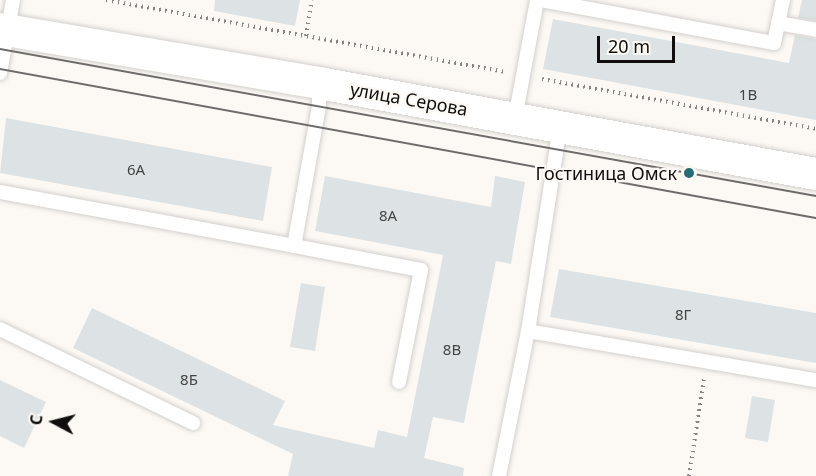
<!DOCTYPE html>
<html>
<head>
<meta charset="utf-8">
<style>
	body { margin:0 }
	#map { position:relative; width:816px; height:476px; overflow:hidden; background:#fcf9f5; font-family:"Noto Sans",sans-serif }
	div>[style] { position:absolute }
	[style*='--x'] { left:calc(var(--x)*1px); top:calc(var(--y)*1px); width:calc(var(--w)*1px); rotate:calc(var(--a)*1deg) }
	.building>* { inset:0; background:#dde3e4 }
	.path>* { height:4px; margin-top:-2px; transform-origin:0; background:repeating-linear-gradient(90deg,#868482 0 1.5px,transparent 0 6px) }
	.roads { filter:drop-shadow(0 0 2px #d3d0cc) drop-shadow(0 0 2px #d3d0cc) }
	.service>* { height:14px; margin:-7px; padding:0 7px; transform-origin:7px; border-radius:7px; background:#fff }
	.tertiary>* { height:32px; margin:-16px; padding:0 16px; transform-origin:16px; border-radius:16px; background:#fff }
	.tram>* { height:1.5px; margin:-0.75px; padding:0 0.75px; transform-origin:0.75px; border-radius:0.75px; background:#6e6c6a }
	.dots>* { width:16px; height:16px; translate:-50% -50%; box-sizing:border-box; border:3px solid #fcf9f5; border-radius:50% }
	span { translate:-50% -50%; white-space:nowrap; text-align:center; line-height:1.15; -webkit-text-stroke:4.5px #fcf9f5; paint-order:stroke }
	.number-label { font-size:15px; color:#434444 }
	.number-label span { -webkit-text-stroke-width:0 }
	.street-label { font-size:18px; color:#100f0e }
	.poi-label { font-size:18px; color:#100f0e }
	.right { translate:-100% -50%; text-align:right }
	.north { position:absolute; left:24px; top:392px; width:60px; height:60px; -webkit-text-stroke:4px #fcf9f5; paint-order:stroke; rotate:277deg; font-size:16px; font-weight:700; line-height:24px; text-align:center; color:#100f0e }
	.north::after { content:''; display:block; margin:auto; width:21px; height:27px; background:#100f0e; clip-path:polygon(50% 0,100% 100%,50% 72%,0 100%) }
	.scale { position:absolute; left:597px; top:36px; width:78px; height:27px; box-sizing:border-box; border:3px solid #100f0e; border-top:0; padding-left:8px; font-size:18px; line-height:21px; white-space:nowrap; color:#100f0e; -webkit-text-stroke:4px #fcf9f5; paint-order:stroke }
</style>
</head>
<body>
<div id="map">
	<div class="building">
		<i style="clip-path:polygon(215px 0,300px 0,295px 26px,214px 11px)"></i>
		<i style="clip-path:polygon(802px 0,816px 0,816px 21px,798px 18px)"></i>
		<i style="clip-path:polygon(553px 19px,789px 63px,795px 35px,816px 39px,816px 120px,543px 69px)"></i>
		<i style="clip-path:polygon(6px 118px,272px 167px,263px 221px,0 173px)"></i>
		<i style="clip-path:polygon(325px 176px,491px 207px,495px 176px,525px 182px,511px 264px,496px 261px,464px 423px,433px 417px,424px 458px,464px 468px,463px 476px,288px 476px,293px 454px,73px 348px,92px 308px,285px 401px,273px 425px,374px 448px,378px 430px,407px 437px,443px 255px,315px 231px)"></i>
		<i style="clip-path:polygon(559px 269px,816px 313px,816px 363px,550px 317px)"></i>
		<i style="clip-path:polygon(301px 283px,325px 287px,315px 351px,290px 347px)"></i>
		<i style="clip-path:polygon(0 380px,46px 402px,24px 448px,0 436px)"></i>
		<i style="clip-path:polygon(752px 396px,775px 400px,768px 442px,745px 438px)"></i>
	</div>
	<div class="path">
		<i style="--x:106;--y:0;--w:405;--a:10.2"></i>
		<i style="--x:306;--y:36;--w:36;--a:-81"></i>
		<i style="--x:542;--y:79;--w:279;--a:10.3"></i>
		<i style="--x:689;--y:476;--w:98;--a:-81.2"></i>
	</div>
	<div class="roads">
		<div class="service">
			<i style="--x:541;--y:0;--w:237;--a:10.5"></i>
			<i style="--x:774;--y:43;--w:44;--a:-78.2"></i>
			<i style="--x:778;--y:23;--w:39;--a:10"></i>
			<i style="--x:0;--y:73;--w:74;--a:-79.9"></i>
			<i style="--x:319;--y:83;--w:23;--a:90"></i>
			<i style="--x:319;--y:106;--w:142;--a:100.1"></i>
			<i style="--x:294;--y:246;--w:129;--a:10.7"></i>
			<i style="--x:421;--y:270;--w:114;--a:101.1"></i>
			<i style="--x:515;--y:118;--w:120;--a:-79.4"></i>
			<i style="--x:560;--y:127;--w:206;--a:98.9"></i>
			<i style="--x:528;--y:331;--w:292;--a:9.7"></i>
			<i style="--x:0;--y:192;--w:299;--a:10.4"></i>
			<i style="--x:0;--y:329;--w:215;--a:26"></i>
			<i style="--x:499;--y:476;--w:148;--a:-78.7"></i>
		</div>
		<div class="tertiary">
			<i style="--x:0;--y:29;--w:324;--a:9.6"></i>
			<i style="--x:319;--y:83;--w:505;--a:10.38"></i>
		</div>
	</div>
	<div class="tram">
		<i style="--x:0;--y:49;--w:829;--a:10.21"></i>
		<i style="--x:0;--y:69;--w:829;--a:10.35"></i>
	</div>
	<div class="dots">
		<i style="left:689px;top:173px;background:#246c78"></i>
	</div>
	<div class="number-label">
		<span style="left:748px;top:95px">1В</span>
		<span style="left:136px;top:170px">6А</span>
		<span style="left:388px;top:216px">8А</span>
		<span style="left:683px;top:315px">8Г</span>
		<span style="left:452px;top:350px">8В</span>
		<span style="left:189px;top:380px">8Б</span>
	</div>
	<div class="street-label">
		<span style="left:409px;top:99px;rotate:10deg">улица Серова</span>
	</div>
	<div class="poi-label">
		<span class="right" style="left:677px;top:173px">Гостиница Омск</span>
	</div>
	<div class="north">С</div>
	<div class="scale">20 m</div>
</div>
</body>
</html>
